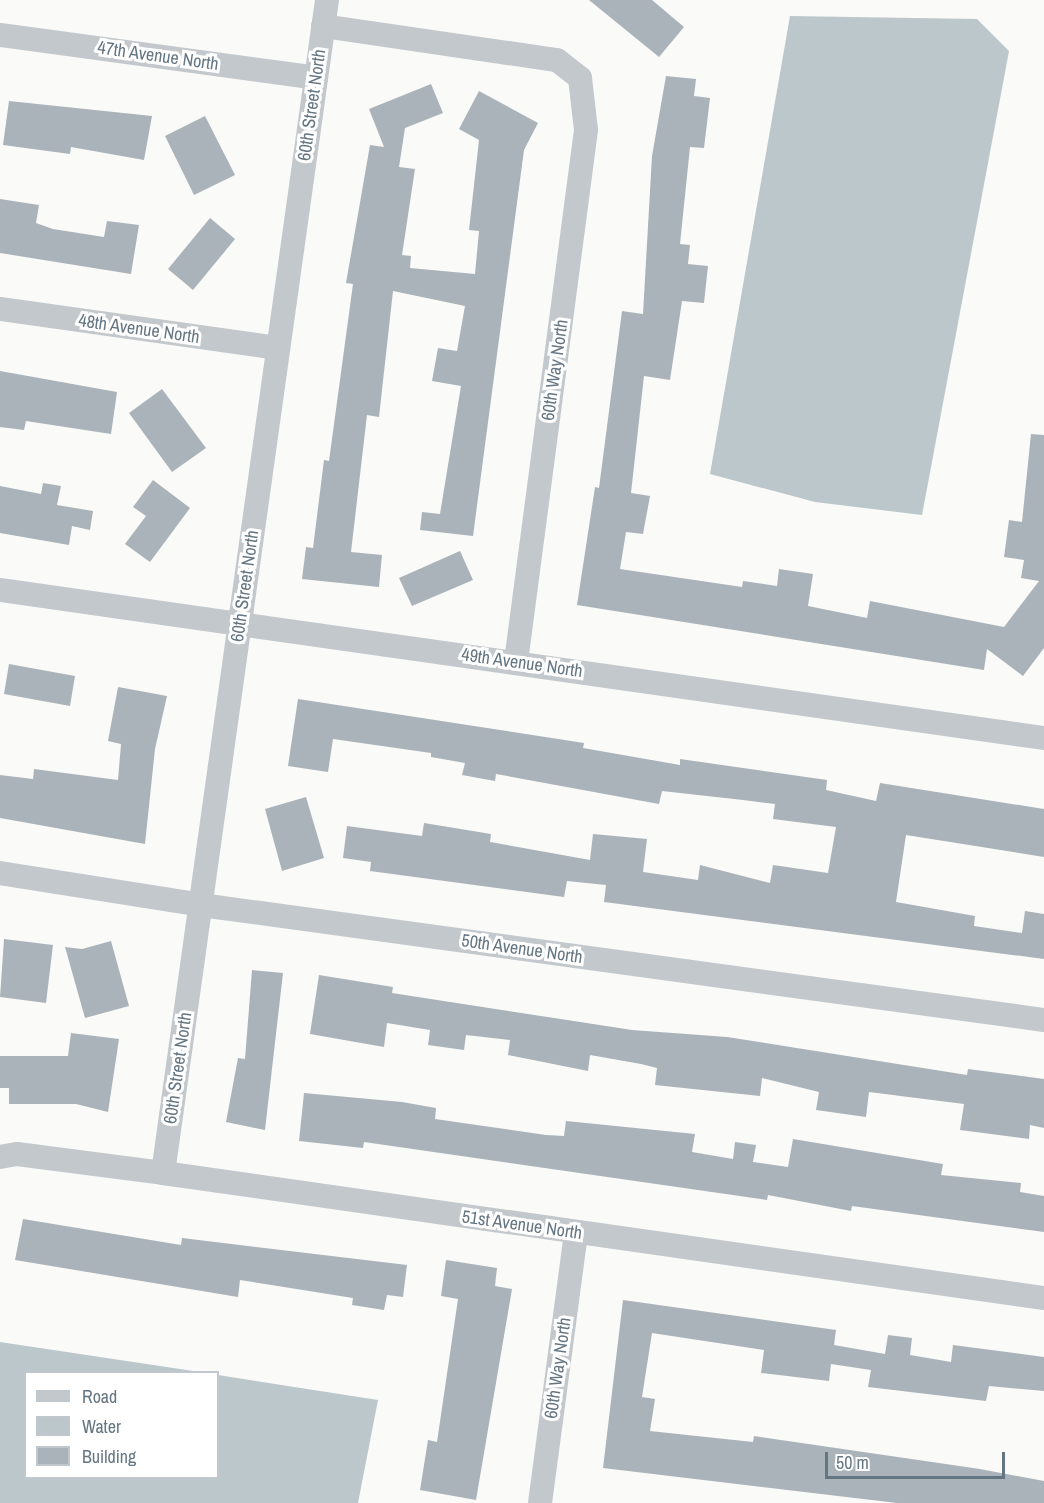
<!DOCTYPE html>
<html>
<head>
<meta charset="utf-8">
<style>
	body { margin:0 }
	#map { position:relative; width:1044px; height:1503px; overflow:hidden; background:#fafaf8; font-family:"Archivo Narrow",sans-serif }
	div>[style] { position:absolute }
	[style*='--x'] { left:calc(var(--x)*1px); top:calc(var(--y)*1px); width:calc(var(--w)*1px); rotate:calc(var(--a)*1deg) }
	.water>* { inset:0; background:#bbc7cb }
	.building>* { inset:0; background:#aab3b9 }
	.minor>* { height:24px; margin:-12px; padding:0 12px; transform-origin:12px; border-radius:12px; background:#c3c8cc }
	span { translate:-50% -50%; white-space:nowrap; text-align:center; line-height:1.15; -webkit-text-stroke:6px #fff; paint-order:stroke }
	.street-label { font-size:18px; color:#657683 }
	.legend { position:absolute; left:24px; top:1371px; width:195px; height:108px; box-sizing:border-box; background:#fff; border:2px solid #c1c8cd; margin:0; padding:8px 10px; list-style:none; font-size:18px; color:#657683 }
	.legend li { display:flex; align-items:center; gap:12px; height:30px }
	.legend b { width:30px; border:2px solid #c1c8cd }
	.scale { position:absolute; left:825px; top:1452px; width:180px; height:27px; box-sizing:border-box; border:3px solid #657683; border-top:0; padding-left:8px; font-size:18px; line-height:21px; white-space:nowrap; color:#657683; -webkit-text-stroke:4px #fff; paint-order:stroke }
</style>
</head>
<body>
<div id="map">
	<div class="water">
		<i style="clip-path:polygon(790px 16px,977px 19px,1009px 51px,922px 515px,815px 502px,710px 474px)"></i>
		<i style="clip-path:polygon(0 1342px,200px 1372px,26px 1372px,26px 1478px,218px 1478px,218px 1375px,378px 1400px,358px 1503px,0 1503px)"></i>
	</div>
	<div class="building">
		<i style="clip-path:polygon(589px 0,652px 0,684px 27px,659px 57px)"></i>
		<i style="clip-path:polygon(666px 76px,696px 79px,694px 96px,710px 98px,704px 148px,690px 147px,680px 244px,690px 245px,688px 264px,708px 266px,704px 303px,682px 301px,670px 380px,644px 376px,631px 493px,650px 496px,643px 534px,626px 532px,620px 569px,742px 587px,743px 581px,777px 586px,779px 569px,813px 574px,808px 606px,867px 618px,870px 601px,1004px 627px,1039px 581px,1021px 578px,1024px 560px,1004px 557px,1009px 520px,1022px 522px,1031px 434px,1044px 435px,1044px 648px,1023px 676px,987px 649px,984px 670px,577px 605px,595px 487px,599px 488px,622px 311px,643px 314px,652px 156px)"></i>
		<i style="clip-path:polygon(431px 84px,443px 113px,405px 128px,399px 167px,415px 169px,402px 255px,411px 256px,410px 268px,475px 274px,479px 231px,469px 230px,479px 140px,459px 129px,479px 91px,538px 123px,524px 150px,473px 536px,420px 530px,422px 512px,440px 514px,461px 386px,432px 381px,438px 348px,457px 351px,465px 306px,393px 291px,379px 417px,367px 415px,351px 552px,382px 555px,379px 587px,302px 579px,306px 547px,313px 548px,324px 460px,329px 461px,353px 284px,346px 283px,370px 145px,384px 147px,369px 109px)"></i>
		<i style="clip-path:polygon(9px 101px,152px 116px,144px 160px,71px 147px,70px 154px,3px 145px)"></i>
		<i style="clip-path:polygon(205px 116px,235px 175px,194px 195px,165px 136px)"></i>
		<i style="clip-path:polygon(0 199px,39px 205px,36px 223px,53px 229px,104px 237px,107px 221px,139px 225px,131px 274px,0 253px)"></i>
		<i style="clip-path:polygon(210px 218px,235px 239px,193px 290px,168px 269px)"></i>
		<i style="clip-path:polygon(0 371px,117px 392px,111px 434px,26px 421px,24px 430px,0 427px)"></i>
		<i style="clip-path:polygon(162px 389px,206px 448px,172px 472px,129px 413px)"></i>
		<i style="clip-path:polygon(153px 480px,190px 508px,150px 562px,125px 544px,146px 516px,133px 507px)"></i>
		<i style="clip-path:polygon(43px 483px,61px 486px,57px 505px,93px 511px,90px 530px,72px 526px,69px 545px,0 533px,0 486px,41px 494px)"></i>
		<i style="clip-path:polygon(460px 551px,473px 580px,412px 606px,399px 578px)"></i>
		<i style="clip-path:polygon(9px 664px,75px 676px,70px 706px,4px 694px)"></i>
		<i style="clip-path:polygon(118px 687px,167px 696px,155px 749px,145px 844px,0 818px,0 775px,33px 779px,34px 769px,118px 780px,121px 744px,108px 741px)"></i>
		<i style="clip-path:polygon(298px 699px,584px 743px,583px 748px,680px 765px,680px 759px,827px 780px,826px 790px,876px 801px,880px 783px,1044px 809px,1044px 857px,906px 835px,896px 902px,975px 916px,974px 926px,1022px 933px,1025px 911px,1044px 914px,1044px 959px,604px 902px,606px 885px,567px 881px,564px 897px,370px 871px,371px 862px,343px 858px,347px 826px,422px 836px,424px 823px,491px 834px,490px 842px,590px 860px,593px 834px,647px 839px,643px 872px,698px 880px,700px 865px,770px 883px,773px 865px,828px 873px,836px 827px,773px 819px,775px 804px,743px 800px,662px 791px,659px 804px,496px 774px,495px 781px,462px 775px,465px 763px,431px 757px,431px 753px,333px 739px,328px 772px,288px 766px)"></i>
		<i style="clip-path:polygon(306px 797px,324px 858px,282px 871px,265px 809px)"></i>
		<i style="clip-path:polygon(4px 939px,53px 945px,46px 1003px,0 997px)"></i>
		<i style="clip-path:polygon(111px 941px,129px 1006px,85px 1018px,65px 947px,82px 949px)"></i>
		<i style="clip-path:polygon(252px 970px,283px 973px,265px 1130px,226px 1122px,238px 1058px,245px 1059px)"></i>
		<i style="clip-path:polygon(319px 975px,393px 987px,392px 993px,632px 1030px,727px 1037px,967px 1075px,968px 1069px,1044px 1079px,1044px 1128px,1030px 1125px,1029px 1139px,960px 1130px,964px 1104px,869px 1092px,866px 1117px,816px 1110px,819px 1092px,762px 1078px,760px 1096px,655px 1085px,657px 1068px,641px 1064px,590px 1055px,588px 1071px,508px 1055px,510px 1040px,466px 1035px,464px 1050px,428px 1045px,430px 1030px,387px 1023px,384px 1047px,310px 1034px)"></i>
		<i style="clip-path:polygon(71px 1033px,119px 1039px,108px 1112px,76px 1104px,9px 1104px,9px 1088px,0 1088px,0 1056px,68px 1056px)"></i>
		<i style="clip-path:polygon(304px 1093px,402px 1102px,436px 1108px,435px 1119px,546px 1135px,564px 1136px,566px 1121px,695px 1134px,692px 1152px,733px 1159px,735px 1142px,756px 1145px,753px 1162px,788px 1167px,793px 1139px,943px 1164px,941px 1175px,1021px 1183px,1020px 1192px,1044px 1196px,1044px 1232px,852px 1206px,851px 1211px,768px 1195px,767px 1200px,364px 1142px,363px 1148px,299px 1141px)"></i>
		<i style="clip-path:polygon(23px 1219px,181px 1245px,182px 1238px,407px 1265px,403px 1297px,387px 1295px,384px 1310px,352px 1305px,353px 1298px,240px 1280px,238px 1297px,15px 1260px)"></i>
		<i style="clip-path:polygon(446px 1260px,497px 1268px,495px 1286px,512px 1289px,476px 1500px,420px 1490px,428px 1440px,437px 1442px,458px 1299px,441px 1296px)"></i>
		<i style="clip-path:polygon(623px 1300px,836px 1330px,834px 1345px,885px 1354px,888px 1335px,912px 1338px,910px 1355px,951px 1362px,953px 1345px,1044px 1357px,1044px 1391px,989px 1386px,986px 1401px,868px 1387px,871px 1370px,831px 1364px,829px 1381px,761px 1373px,764px 1350px,652px 1333px,642px 1397px,655px 1399px,650px 1431px,753px 1442px,754px 1436px,980px 1469px,1044px 1481px,1044px 1503px,897px 1503px,603px 1468px)"></i>
	</div>
	<div class="minor">
		<i style="--x:323;--y:26;--w:236;--a:8.3"></i>
		<i style="--x:557;--y:60;--w:29;--a:38"></i>
		<i style="--x:580;--y:78;--w:52;--a:83.4"></i>
		<i style="--x:586;--y:130;--w:537;--a:97.5"></i>
		<i style="--x:0;--y:35;--w:319;--a:7.7"></i>
		<i style="--x:0;--y:309;--w:281;--a:8"></i>
		<i style="--x:0;--y:590;--w:1054;--a:8.07"></i>
		<i style="--x:0;--y:873;--w:204;--a:9"></i>
		<i style="--x:201;--y:905;--w:851;--a:7.77"></i>
		<i style="--x:0;--y:1157;--w:17;--a:-10"></i>
		<i style="--x:17;--y:1154;--w:147;--a:7.4"></i>
		<i style="--x:163;--y:1173;--w:890;--a:8.08"></i>
		<i style="--x:163;--y:1173;--w:1184;--a:-82.04"></i>
		<i style="--x:540;--y:1503;--w:272;--a:-82.4"></i>
	</div>
	<div class="street-label">
		<span style="left:158px;top:56px;rotate:8deg">47th Avenue North</span>
		<span style="left:312px;top:105px;rotate:-82deg">60th Street North</span>
		<span style="left:139px;top:329px;rotate:8deg">48th Avenue North</span>
		<span style="left:555px;top:370px;rotate:-82deg">60th Way North</span>
		<span style="left:245px;top:586px;rotate:-82deg">60th Street North</span>
		<span style="left:522px;top:663px;rotate:8deg">49th Avenue North</span>
		<span style="left:522px;top:949px;rotate:8deg">50th Avenue North</span>
		<span style="left:178px;top:1068px;rotate:-82deg">60th Street North</span>
		<span style="left:522px;top:1225px;rotate:8deg">51st Avenue North</span>
		<span style="left:558px;top:1368px;rotate:-82deg">60th Way North</span>
	</div>
	<ul class="legend">
	<li><b style="height:8px;background:#c3c8cc"></b>Road</li>
	<li><b style="height:16px;background:#bbc7cb"></b>Water</li>
	<li><b style="height:16px;background:#aab3b9"></b>Building</li>
	</ul>
	<div class="scale">50 m</div>
</div>
</body>
</html>
